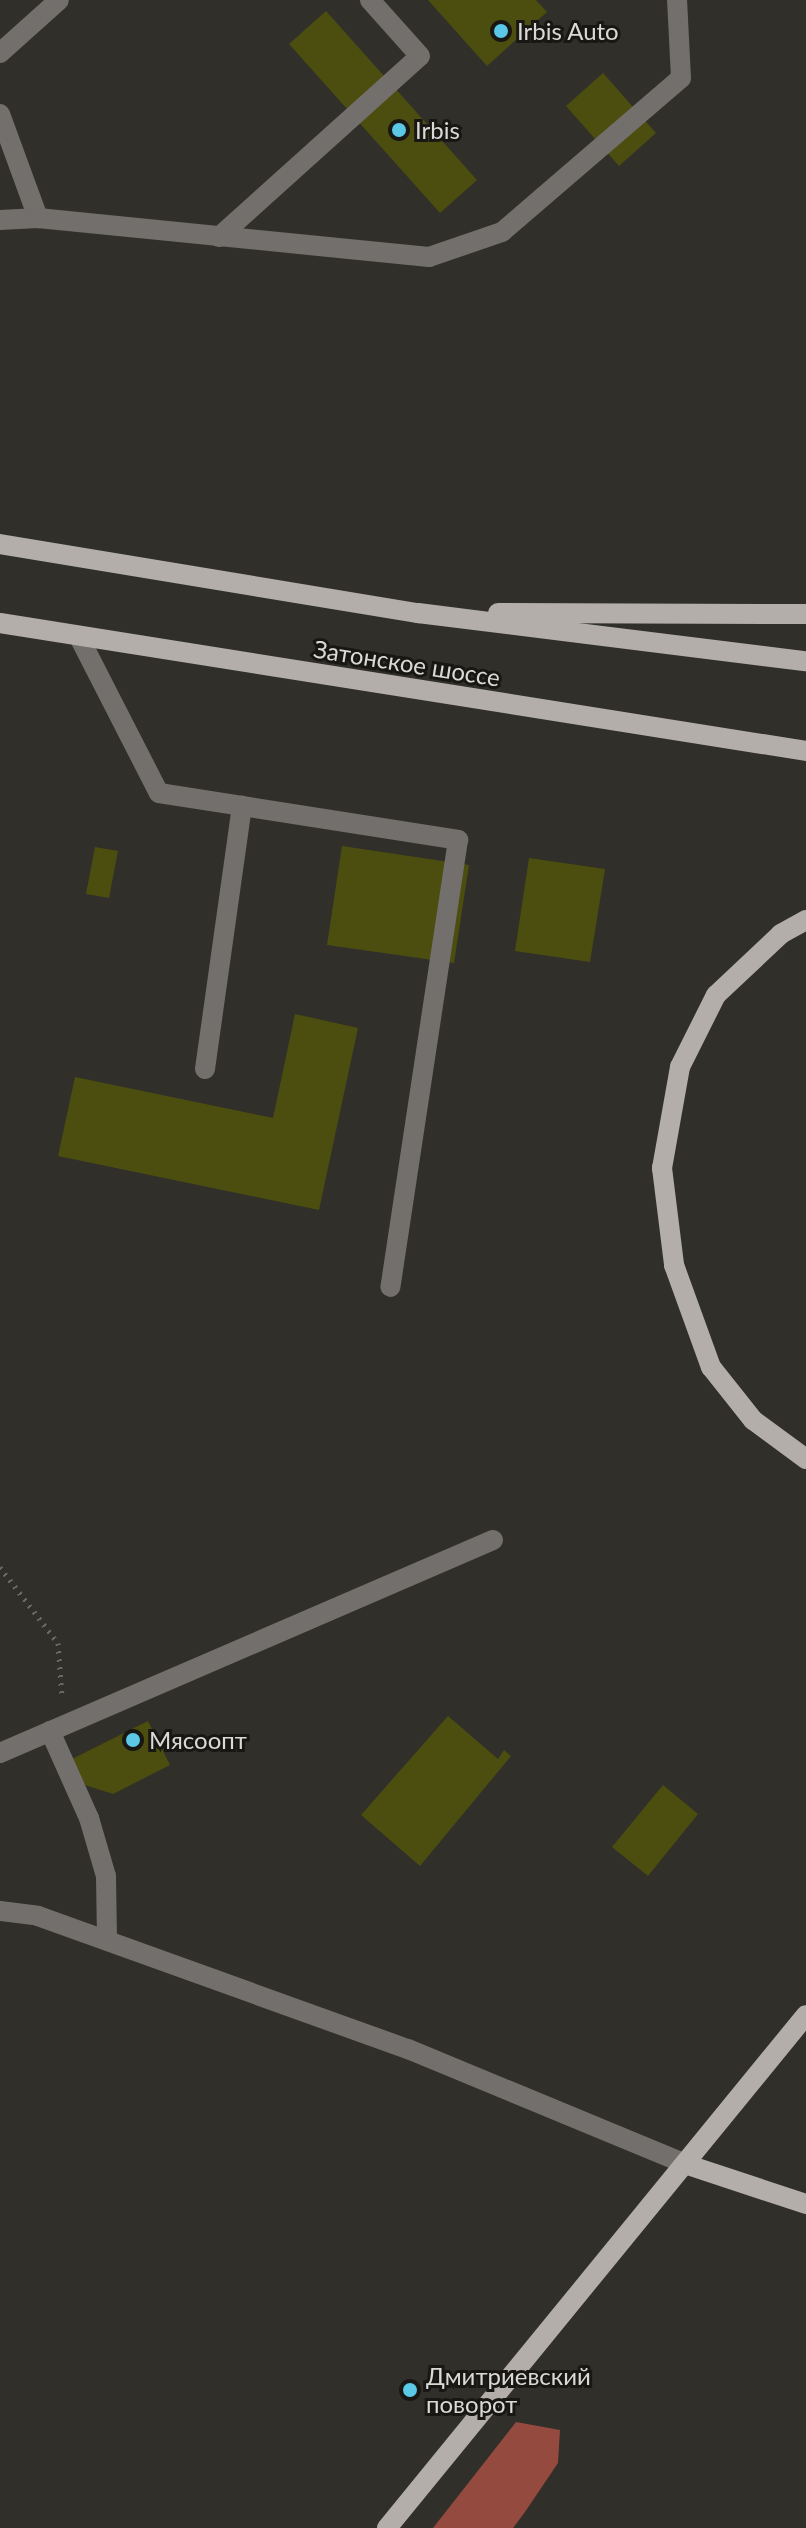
<!DOCTYPE html>
<html>
<head>
<meta charset="utf-8">
<style>
	body { margin:0 }
	#map { position:relative; width:806px; height:2528px; overflow:hidden; background:#312f29; font-family:Lato,sans-serif }
	div>[style] { position:absolute }
	[style*='--x'] { left:calc(var(--x)*1px); top:calc(var(--y)*1px); width:calc(var(--w)*1px); rotate:calc(var(--a)*1deg) }
	.forest>* { inset:0; background:#944a3f }
	.building>* { inset:0; background:#4c4e10 }
	.path>* { height:5px; margin-top:-2.5px; transform-origin:0; background:repeating-linear-gradient(90deg,#6a6863 0 2px,transparent 0 8px) }
	.minor>* { height:20px; margin:-10px; padding:0 10px; transform-origin:10px; border-radius:10px; background:#726f6d }
	.major>* { height:20px; margin:-10px; padding:0 10px; transform-origin:10px; border-radius:10px; background:#b4aeaa }
	.dots>* { width:22px; height:22px; translate:-50% -50%; box-sizing:border-box; border:4px solid #181714; border-radius:50% }
	span { translate:-50% -50%; white-space:nowrap; text-align:center; line-height:1.15; -webkit-text-stroke:6px #181714; paint-order:stroke }
	.poi-label { font-size:24px; color:#dbd9d6 }
	.left { translate:0 -50%; text-align:left }
	.street-label { font-size:24px; color:#dbd9d6 }
</style>
</head>
<body>
<div id="map">
	<div class="forest">
		<i style="clip-path:polygon(516px 2422px,560px 2430px,558px 2463px,525px 2512px,513px 2528px,433px 2528px)"></i>
	</div>
	<div class="building">
		<i style="clip-path:polygon(428px 0,536px 0,547px 12px,487px 66px)"></i>
		<i style="clip-path:polygon(326px 11px,477px 180px,440px 213px,289px 44px)"></i>
		<i style="clip-path:polygon(603px 73px,656px 133px,619px 166px,566px 106px)"></i>
		<i style="clip-path:polygon(342px 846px,469px 865px,454px 963px,327px 945px)"></i>
		<i style="clip-path:polygon(95px 847px,118px 851px,109px 898px,86px 894px)"></i>
		<i style="clip-path:polygon(529px 858px,605px 869px,590px 962px,515px 951px)"></i>
		<i style="clip-path:polygon(295px 1014px,358px 1028px,319px 1210px,58px 1156px,75px 1077px,273px 1118px)"></i>
		<i style="clip-path:polygon(448px 1716px,498px 1759px,504px 1750px,511px 1756px,420px 1866px,361px 1815px)"></i>
		<i style="clip-path:polygon(148px 1721px,170px 1765px,113px 1794px,85px 1785px,72px 1759px)"></i>
		<i style="clip-path:polygon(663px 1785px,698px 1814px,648px 1876px,612px 1847px)"></i>
	</div>
	<div class="path">
		<i style="--x:0;--y:1567;--w:96;--a:52.7"></i>
		<i style="--x:58;--y:1643;--w:53;--a:85.7"></i>
	</div>
	<div class="minor">
		<i style="--x:0;--y:53;--w:79;--a:-41.9"></i>
		<i style="--x:0;--y:114;--w:111;--a:69.9"></i>
		<i style="--x:0;--y:220;--w:38;--a:-3"></i>
		<i style="--x:38;--y:218;--w:393;--a:5.7"></i>
		<i style="--x:429;--y:257;--w:77;--a:-18.9"></i>
		<i style="--x:502;--y:232;--w:236;--a:-40.7"></i>
		<i style="--x:681;--y:78;--w:78;--a:-92.9"></i>
		<i style="--x:219;--y:237;--w:270;--a:-42"></i>
		<i style="--x:420;--y:56;--w:75;--a:-131.8"></i>
		<i style="--x:79;--y:637;--w:175;--a:62.9"></i>
		<i style="--x:159;--y:793;--w:303;--a:8.9"></i>
		<i style="--x:458;--y:840;--w:452;--a:98.6"></i>
		<i style="--x:205;--y:1069;--w:266;--a:-82"></i>
		<i style="--x:50;--y:1731;--w:95;--a:65.9"></i>
		<i style="--x:89;--y:1818;--w:60;--a:73.7"></i>
		<i style="--x:106;--y:1876;--w:64;--a:89.1"></i>
		<i style="--x:0;--y:1753;--w:537;--a:-23.37"></i>
		<i style="--x:0;--y:1911;--w:38;--a:7"></i>
		<i style="--x:38;--y:1916;--w:393;--a:19.8"></i>
		<i style="--x:408;--y:2049;--w:300;--a:22.5"></i>
	</div>
	<div class="major">
		<i style="--x:0;--y:544;--w:424;--a:9.4"></i>
		<i style="--x:418;--y:613;--w:391;--a:7.1"></i>
		<i style="--x:498;--y:613;--w:308;--a:0.2"></i>
		<i style="--x:0;--y:623;--w:816;--a:9.02"></i>
		<i style="--x:806;--y:920;--w:29;--a:151"></i>
		<i style="--x:781;--y:934;--w:89;--a:136.8"></i>
		<i style="--x:716;--y:995;--w:80;--a:116.6"></i>
		<i style="--x:680;--y:1067;--w:103;--a:100.1"></i>
		<i style="--x:662;--y:1168;--w:98;--a:82.9"></i>
		<i style="--x:674;--y:1265;--w:109;--a:70.1"></i>
		<i style="--x:711;--y:1367;--w:68;--a:51.6"></i>
		<i style="--x:753;--y:1420;--w:66;--a:36.3"></i>
		<i style="--x:685;--y:2164;--w:127;--a:18.3"></i>
		<i style="--x:387;--y:2528;--w:662;--a:-50.76"></i>
	</div>
	<div class="dots">
		<i style="left:501px;top:31px;background:#5bc8e6"></i>
		<i style="left:399px;top:130px;background:#5bc8e6"></i>
		<i style="left:133px;top:1740px;background:#5bc8e6"></i>
		<i style="left:410px;top:2390px;background:#5bc8e6"></i>
	</div>
	<div class="poi-label">
		<span class="left" style="left:517px;top:31px">Irbis Auto</span>
		<span class="left" style="left:415px;top:130px">Irbis</span>
		<span class="left" style="left:149px;top:1740px">Мясоопт</span>
		<span class="left" style="left:426px;top:2390px">Дмитриевский<br>поворот</span>
	</div>
	<div class="street-label">
		<span style="left:407px;top:663px;rotate:9deg">Затонское шоссе</span>
	</div>
</div>
</body>
</html>
